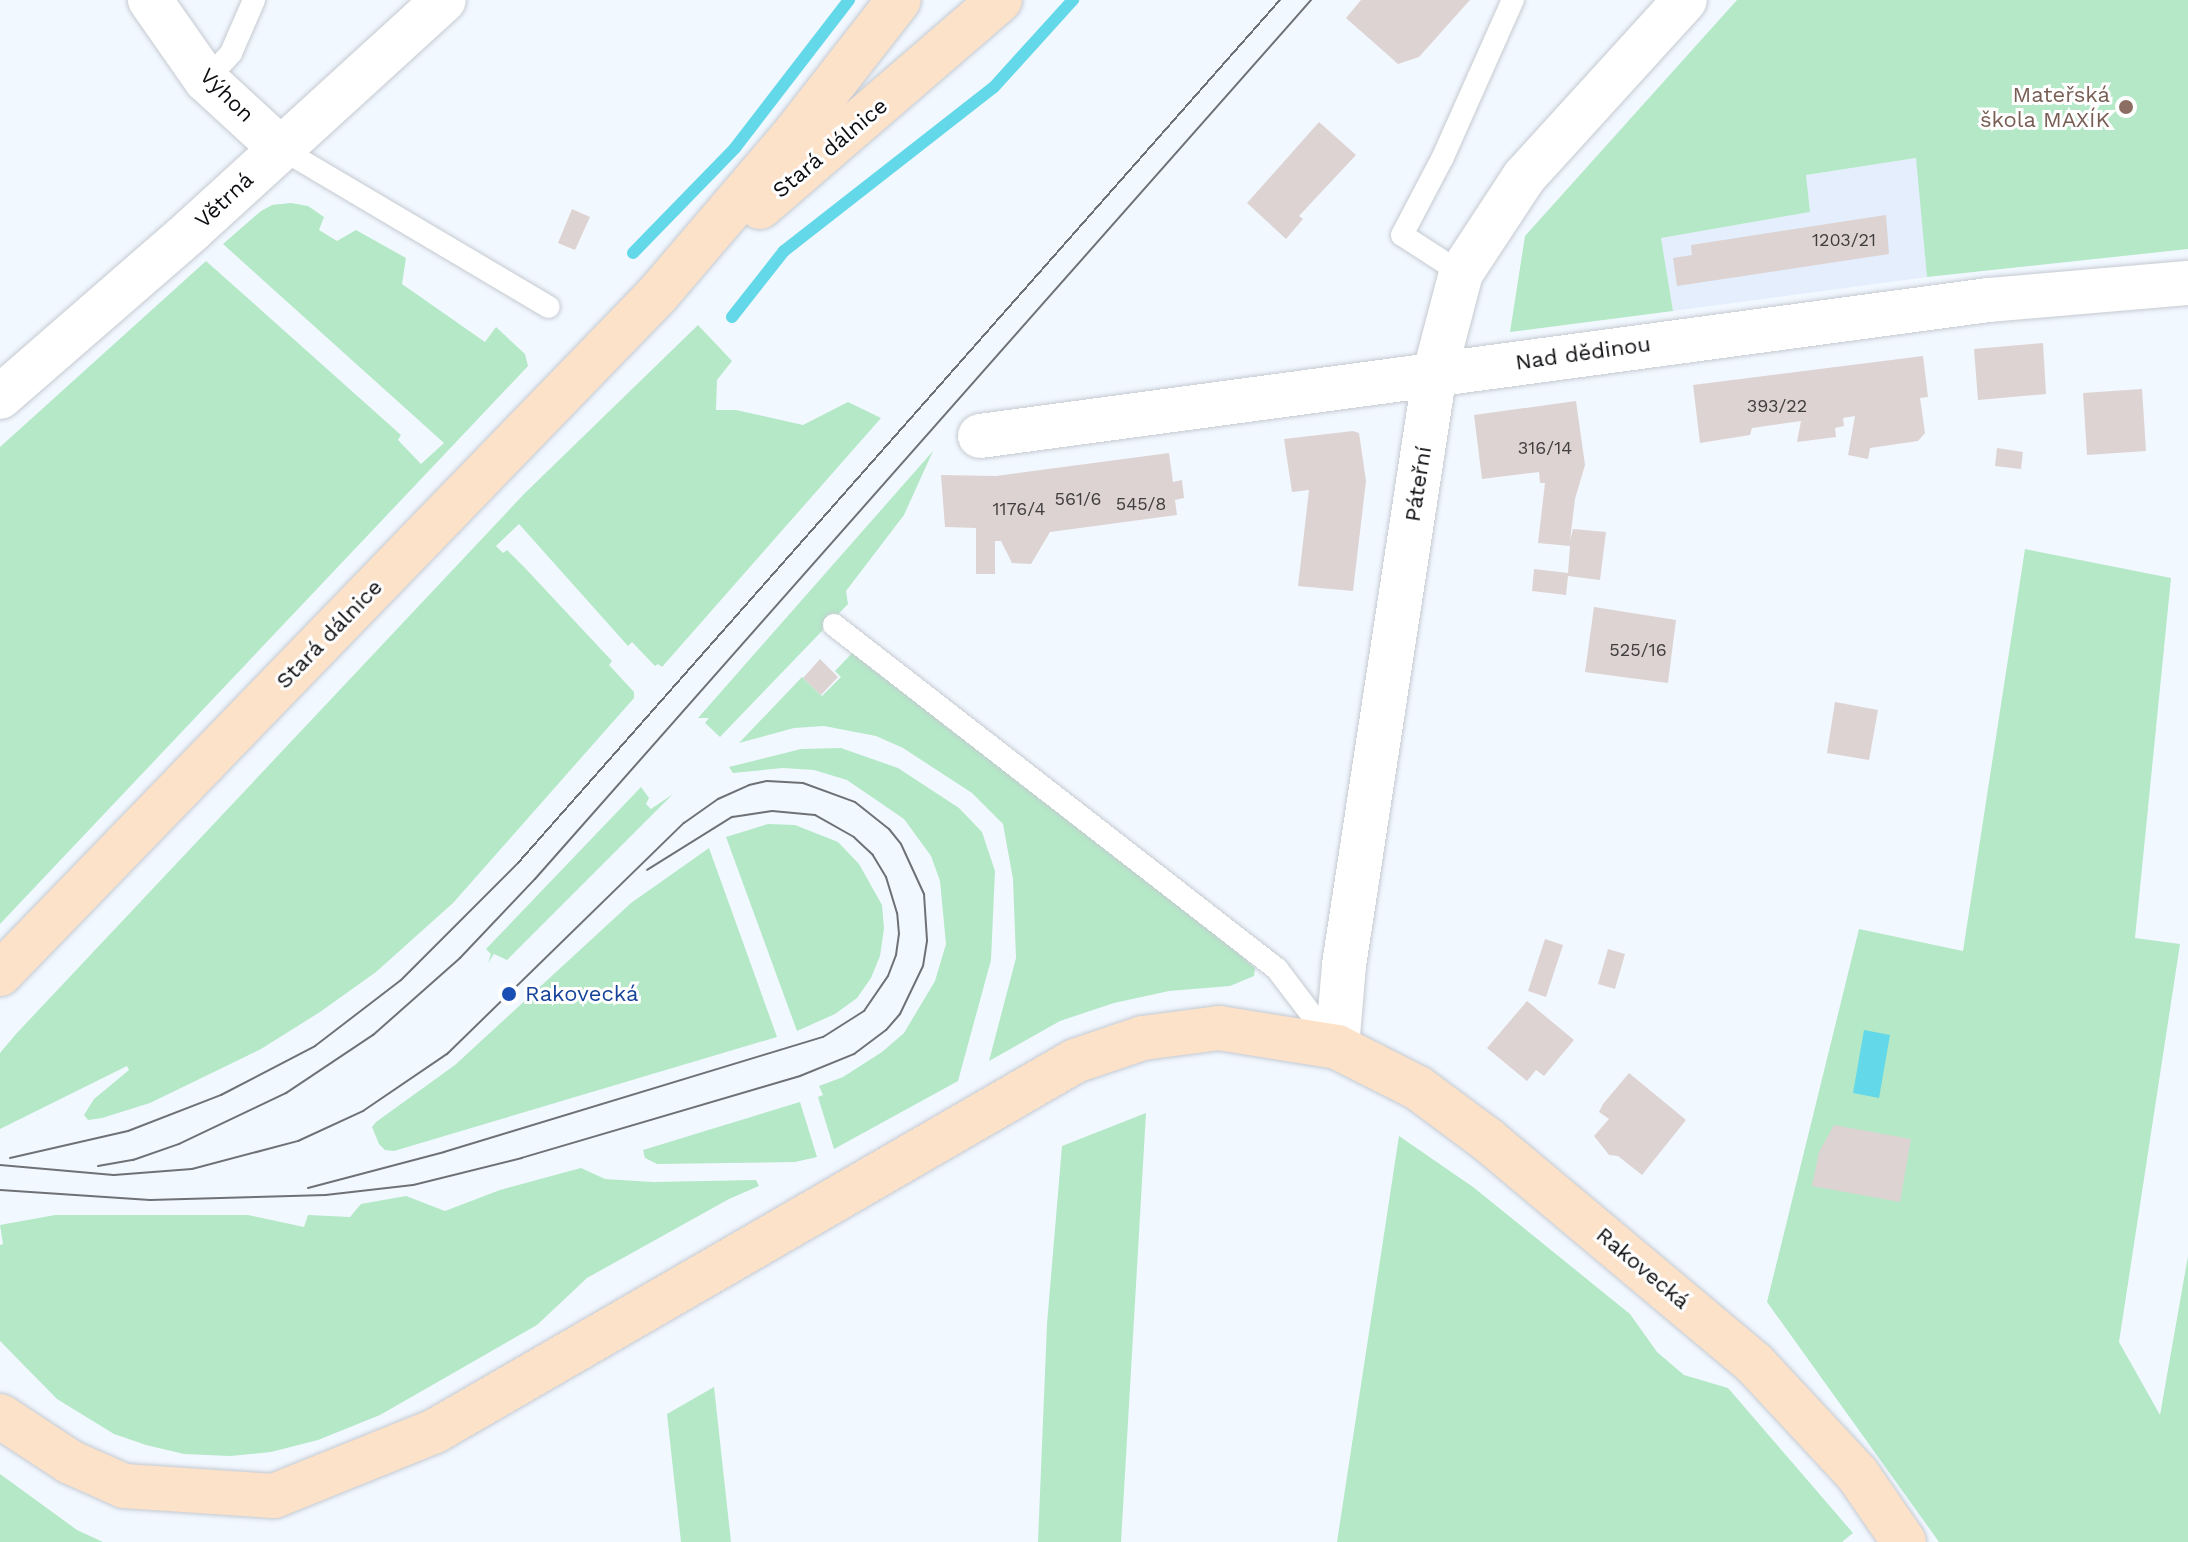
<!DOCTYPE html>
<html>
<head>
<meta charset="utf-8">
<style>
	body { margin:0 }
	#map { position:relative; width:2188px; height:1542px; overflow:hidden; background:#f2f8ff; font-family:"Work Sans",sans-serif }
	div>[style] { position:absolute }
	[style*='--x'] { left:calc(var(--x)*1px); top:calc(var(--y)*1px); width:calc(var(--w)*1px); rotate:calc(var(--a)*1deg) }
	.built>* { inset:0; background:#e4eefc }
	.green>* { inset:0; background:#b4e8c7 }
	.water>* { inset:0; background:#63d8e8 }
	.stream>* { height:12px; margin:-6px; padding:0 6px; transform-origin:6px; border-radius:6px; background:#63d8e8 }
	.building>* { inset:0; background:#ddd3d2 }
	.roads { filter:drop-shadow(0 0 2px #c5cad1) drop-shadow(0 0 2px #c5cad1) }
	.lane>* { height:22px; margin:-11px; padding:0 11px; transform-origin:11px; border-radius:11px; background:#fff }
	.street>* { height:44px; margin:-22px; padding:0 22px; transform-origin:22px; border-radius:22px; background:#fff }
	.secondary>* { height:44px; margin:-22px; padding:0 22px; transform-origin:22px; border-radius:22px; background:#fde2ca }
	.tram>* { height:2px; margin:-1px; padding:0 1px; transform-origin:1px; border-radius:1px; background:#6e7176 }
	.dots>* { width:22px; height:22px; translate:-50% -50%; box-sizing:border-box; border:4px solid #fff; border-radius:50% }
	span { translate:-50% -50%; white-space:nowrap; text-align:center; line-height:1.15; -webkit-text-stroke:6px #fff; paint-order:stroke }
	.number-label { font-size:18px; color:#403e40 }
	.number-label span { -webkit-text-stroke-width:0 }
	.education-label { font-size:22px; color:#785e54 }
	.right { translate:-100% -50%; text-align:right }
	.street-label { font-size:22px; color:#0c0d10 }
	.transit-label { font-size:22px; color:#164399 }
	.left { translate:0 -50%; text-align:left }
</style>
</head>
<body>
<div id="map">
	<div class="built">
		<i style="clip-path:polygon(1917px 158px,1927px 277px,1673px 311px,1661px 238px,1810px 212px,1806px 175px)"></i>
	</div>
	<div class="green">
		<i style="clip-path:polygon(1737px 0,2188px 0,2188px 249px,1927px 277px,1916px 158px,1806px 175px,1810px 212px,1661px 238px,1673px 311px,1510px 332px,1525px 236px)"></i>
		<i style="clip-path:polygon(291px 203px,308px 206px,324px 217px,319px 230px,337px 241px,356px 230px,406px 258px,402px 284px,485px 342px,496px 327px,525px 354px,528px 366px,0 924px,0 447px,206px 261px,401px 435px,398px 440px,421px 464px,444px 443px,223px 244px,261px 211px,272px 205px)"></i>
		<i style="clip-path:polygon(698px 325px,732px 361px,717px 380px,716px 410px,736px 410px,803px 425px,848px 402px,881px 418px,662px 667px,658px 664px,655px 666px,632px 642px,628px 646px,519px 524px,496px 546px,503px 553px,507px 550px,525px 568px,612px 661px,609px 665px,634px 692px,634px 698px,453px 903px,376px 972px,320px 1012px,261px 1049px,150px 1103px,102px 1118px,88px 1120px,84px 1115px,94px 1099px,129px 1070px,127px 1066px,0 1129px,0 1053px,16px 1034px,524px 494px)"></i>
		<i style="clip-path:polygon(933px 451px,904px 515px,846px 591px,848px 604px,720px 737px,705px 723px,709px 718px,698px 718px)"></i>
		<i style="clip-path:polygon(2025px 549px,2171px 578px,2135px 938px,2180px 944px,2119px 1342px,2160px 1415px,2188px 1256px,2188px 1542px,1939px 1542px,1767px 1302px,1859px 929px,1963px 951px)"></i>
		<i style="clip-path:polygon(856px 649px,1238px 953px,1255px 968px,1254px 976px,1230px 986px,1169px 991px,1114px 1003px,1060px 1021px,989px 1061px,1016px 958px,1013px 879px,1003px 824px,972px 793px,903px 748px,876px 736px,824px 726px,794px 728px,739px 743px,802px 677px,822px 696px,841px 677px,835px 671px)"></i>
		<i style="clip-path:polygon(841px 748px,898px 768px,959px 808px,982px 832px,995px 871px,991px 960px,958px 1081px,834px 1149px,818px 1097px,823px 1095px,819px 1086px,843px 1077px,882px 1052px,904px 1033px,935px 981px,946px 944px,940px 881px,931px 856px,904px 819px,847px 780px,814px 770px,783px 768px,733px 773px,729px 767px,801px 749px)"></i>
		<i style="clip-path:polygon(641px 787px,649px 798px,646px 804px,651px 809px,673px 794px,507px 960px,494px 954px,488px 963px,491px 954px,486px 949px)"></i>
		<i style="clip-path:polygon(768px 824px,795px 825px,838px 842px,859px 864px,882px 905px,884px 928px,880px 956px,871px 978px,857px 998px,835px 1014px,797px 1031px,726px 837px)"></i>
		<i style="clip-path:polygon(709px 848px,777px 1037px,394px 1151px,385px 1150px,379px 1144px,372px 1127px,376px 1122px,455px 1065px,631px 903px)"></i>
		<i style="clip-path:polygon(800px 1102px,817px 1157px,795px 1162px,657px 1164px,645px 1158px,643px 1150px)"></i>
		<i style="clip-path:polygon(1146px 1113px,1121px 1542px,1038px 1542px,1047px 1324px,1062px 1146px)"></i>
		<i style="clip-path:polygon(1399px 1136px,1473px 1187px,1630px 1314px,1657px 1352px,1684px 1375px,1728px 1388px,1853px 1533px,1842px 1542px,1337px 1542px)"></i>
		<i style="clip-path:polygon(581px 1168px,605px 1179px,653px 1182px,756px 1180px,759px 1186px,729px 1199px,587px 1278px,537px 1325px,380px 1415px,318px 1440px,271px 1452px,230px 1456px,184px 1454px,146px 1445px,114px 1434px,57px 1399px,0 1341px,0 1245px,3px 1244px,0 1225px,55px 1215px,248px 1215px,304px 1227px,308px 1215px,350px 1217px,361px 1204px,406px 1196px,445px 1211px,500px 1190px)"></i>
		<i style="clip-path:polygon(714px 1387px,731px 1542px,681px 1542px,667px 1414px)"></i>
		<i style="clip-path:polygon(0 1474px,77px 1530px,103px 1542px,0 1542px)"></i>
	</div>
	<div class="water">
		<i style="clip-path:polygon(1864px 1030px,1890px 1035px,1879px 1098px,1853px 1093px)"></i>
	</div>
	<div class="stream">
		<i style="--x:633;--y:253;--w:146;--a:-45.8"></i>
		<i style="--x:735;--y:148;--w:187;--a:-52.4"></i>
		<i style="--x:732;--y:317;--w:84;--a:-51.8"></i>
		<i style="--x:784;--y:251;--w:266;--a:-38"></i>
		<i style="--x:994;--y:87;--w:118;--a:-47.8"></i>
	</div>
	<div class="building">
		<i style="clip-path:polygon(1361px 0,1470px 0,1419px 57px,1398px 64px,1346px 18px)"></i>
		<i style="clip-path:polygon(1319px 122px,1356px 155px,1299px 216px,1303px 219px,1286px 239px,1247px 203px)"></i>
		<i style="clip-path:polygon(572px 209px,590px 217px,575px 250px,558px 243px)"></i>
		<i style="clip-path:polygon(1886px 215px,1889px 254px,1677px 286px,1673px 258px,1692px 255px,1691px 245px)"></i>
		<i style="clip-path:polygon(2043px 343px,2046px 394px,1978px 400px,1974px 349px)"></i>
		<i style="clip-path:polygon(1923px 356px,1928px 397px,1920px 398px,1925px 433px,1918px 441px,1870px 448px,1868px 459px,1848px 455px,1855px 416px,1843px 418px,1844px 426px,1835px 428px,1836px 437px,1797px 442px,1801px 421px,1752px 428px,1750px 435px,1700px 443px,1693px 385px)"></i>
		<i style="clip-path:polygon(2142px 389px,2146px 451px,2087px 455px,2083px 393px)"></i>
		<i style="clip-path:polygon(1576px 401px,1585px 465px,1575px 499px,1570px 541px,1573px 529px,1606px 532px,1600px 580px,1568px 576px,1566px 595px,1532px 591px,1534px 569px,1568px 573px,1570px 546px,1538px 543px,1545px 483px,1540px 483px,1539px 472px,1482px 479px,1474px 415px)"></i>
		<i style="clip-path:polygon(1353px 431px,1359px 433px,1366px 481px,1353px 591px,1298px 586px,1309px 490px,1292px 492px,1284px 439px)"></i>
		<i style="clip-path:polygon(1997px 448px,2023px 452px,2021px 469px,1995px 466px)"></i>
		<i style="clip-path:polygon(1169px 453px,1173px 482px,1182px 480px,1184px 498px,1175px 500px,1177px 515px,1050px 532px,1031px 564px,1012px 563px,1001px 541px,995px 541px,995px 574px,976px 574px,976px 528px,945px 527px,941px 475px,996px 476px)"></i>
		<i style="clip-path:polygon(1594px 607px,1676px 620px,1668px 683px,1585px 672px)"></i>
		<i style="clip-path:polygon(820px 659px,838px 677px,821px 695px,803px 678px)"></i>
		<i style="clip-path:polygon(1835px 702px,1878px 710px,1869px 760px,1827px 753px)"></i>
		<i style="clip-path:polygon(1545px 939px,1563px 945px,1546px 997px,1528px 991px)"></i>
		<i style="clip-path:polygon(1608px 949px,1625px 954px,1615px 989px,1598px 984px)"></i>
		<i style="clip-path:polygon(1527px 1001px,1574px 1040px,1544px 1076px,1536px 1070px,1527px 1081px,1487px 1048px)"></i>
		<i style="clip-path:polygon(1629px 1073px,1686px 1120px,1642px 1175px,1618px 1156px,1609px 1155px,1594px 1136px,1609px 1119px,1599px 1112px,1603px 1104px)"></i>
		<i style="clip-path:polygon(1834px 1125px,1911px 1139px,1900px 1202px,1812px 1186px,1819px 1152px)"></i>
	</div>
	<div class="roads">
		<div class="lane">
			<i style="--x:206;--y:80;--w:37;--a:-47"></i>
			<i style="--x:231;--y:53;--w:58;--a:-66.5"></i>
			<i style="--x:280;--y:148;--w:312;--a:30.6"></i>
			<i style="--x:1461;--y:273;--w:70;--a:-147.2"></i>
			<i style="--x:1402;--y:235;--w:88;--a:-62.3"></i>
			<i style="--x:1443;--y:157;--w:172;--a:-66"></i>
			<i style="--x:834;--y:625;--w:561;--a:37.83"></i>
			<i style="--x:1277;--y:969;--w:94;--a:52.8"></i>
		</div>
		<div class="street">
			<i style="--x:150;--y:0;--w:98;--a:55"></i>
			<i style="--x:206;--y:80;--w:100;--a:42.6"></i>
			<i style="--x:0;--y:397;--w:254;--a:-41"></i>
			<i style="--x:192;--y:230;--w:341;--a:-42.4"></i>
			<i style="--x:980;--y:436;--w:1018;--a:-7.68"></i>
			<i style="--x:1989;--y:300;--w:200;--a:-4.9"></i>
			<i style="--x:1337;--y:1047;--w:82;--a:-85.1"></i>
			<i style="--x:1344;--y:965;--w:600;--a:-81.28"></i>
			<i style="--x:1435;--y:372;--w:102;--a:-75.3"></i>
			<i style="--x:1461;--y:273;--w:115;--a:-56.7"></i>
			<i style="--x:1524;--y:177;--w:239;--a:-47.7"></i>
		</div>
		<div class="secondary">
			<i style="--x:760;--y:207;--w:317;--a:-40.8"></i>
			<i style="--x:0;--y:974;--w:946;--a:-45.94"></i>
			<i style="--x:658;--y:294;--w:208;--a:-49.5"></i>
			<i style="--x:793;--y:136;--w:172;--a:-52.1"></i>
			<i style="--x:0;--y:1416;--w:84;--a:33.3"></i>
			<i style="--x:70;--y:1462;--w:59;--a:24"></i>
			<i style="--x:124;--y:1486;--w:150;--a:3.8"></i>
			<i style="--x:274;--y:1496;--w:174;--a:-22"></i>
			<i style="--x:435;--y:1431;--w:739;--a:-30.03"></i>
			<i style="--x:1075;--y:1061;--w:72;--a:-18.7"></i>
			<i style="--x:1143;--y:1038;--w:77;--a:-7.5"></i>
			<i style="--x:1219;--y:1028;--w:120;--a:9.1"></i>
			<i style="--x:1337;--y:1047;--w:91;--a:26.8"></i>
			<i style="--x:1418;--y:1088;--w:87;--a:36.6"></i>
			<i style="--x:1488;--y:1140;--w:347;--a:40"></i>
			<i style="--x:1754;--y:1363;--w:153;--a:47.1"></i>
			<i style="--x:1858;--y:1475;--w:81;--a:55.5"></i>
		</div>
	</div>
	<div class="tram">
		<i style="--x:10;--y:1158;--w:121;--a:-12.9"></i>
		<i style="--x:128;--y:1131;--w:100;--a:-21.2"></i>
		<i style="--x:221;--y:1095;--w:106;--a:-27.5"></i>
		<i style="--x:315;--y:1046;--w:108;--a:-37.5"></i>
		<i style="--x:401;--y:980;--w:165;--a:-45"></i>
		<i style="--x:518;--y:863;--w:1151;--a:-48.56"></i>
		<i style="--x:0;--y:1165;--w:114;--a:5"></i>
		<i style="--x:114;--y:1175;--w:78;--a:-4.4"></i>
		<i style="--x:192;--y:1169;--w:110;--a:-14.8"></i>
		<i style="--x:298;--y:1141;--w:72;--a:-24.8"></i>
		<i style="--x:363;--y:1111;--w:102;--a:-34.2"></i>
		<i style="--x:447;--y:1054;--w:331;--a:-44.3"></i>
		<i style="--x:684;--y:823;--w:42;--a:-35.2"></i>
		<i style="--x:718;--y:799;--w:34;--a:-24"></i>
		<i style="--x:749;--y:785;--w:18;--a:-13"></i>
		<i style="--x:767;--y:781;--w:36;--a:3"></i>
		<i style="--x:803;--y:783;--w:55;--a:20.1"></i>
		<i style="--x:855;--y:802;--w:43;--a:38.5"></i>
		<i style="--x:889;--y:829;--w:19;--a:51"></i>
		<i style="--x:901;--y:844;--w:55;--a:65.3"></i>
		<i style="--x:924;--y:894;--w:47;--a:86.3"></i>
		<i style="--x:927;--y:941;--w:25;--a:99"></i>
		<i style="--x:923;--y:966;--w:53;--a:115.6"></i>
		<i style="--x:900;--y:1014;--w:21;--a:131"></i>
		<i style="--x:886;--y:1030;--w:40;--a:143"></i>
		<i style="--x:854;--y:1054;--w:58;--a:157.8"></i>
		<i style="--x:800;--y:1076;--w:290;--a:163.6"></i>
		<i style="--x:522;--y:1158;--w:112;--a:166.1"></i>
		<i style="--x:413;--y:1185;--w:88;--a:173.4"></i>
		<i style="--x:326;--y:1195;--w:176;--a:178.4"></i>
		<i style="--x:150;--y:1200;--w:150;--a:-176.2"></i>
		<i style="--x:98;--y:1166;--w:36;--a:-10"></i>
		<i style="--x:133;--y:1160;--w:49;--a:-19.2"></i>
		<i style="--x:179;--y:1144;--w:119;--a:-25.5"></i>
		<i style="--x:286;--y:1093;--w:105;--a:-33.7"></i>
		<i style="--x:373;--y:1035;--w:116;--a:-41.5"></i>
		<i style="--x:460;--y:958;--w:109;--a:-46.5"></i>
		<i style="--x:535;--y:879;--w:1173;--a:-48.56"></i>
		<i style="--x:308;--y:1188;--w:141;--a:-14.8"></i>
		<i style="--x:444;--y:1152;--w:396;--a:-16.9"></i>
		<i style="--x:823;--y:1037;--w:49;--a:-32.4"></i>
		<i style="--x:864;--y:1011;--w:42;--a:-55.6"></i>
		<i style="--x:888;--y:976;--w:22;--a:-69"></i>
		<i style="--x:896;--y:955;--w:21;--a:-82"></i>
		<i style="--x:899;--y:934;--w:21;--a:-95"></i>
		<i style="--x:897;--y:913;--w:38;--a:-107"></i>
		<i style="--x:886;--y:877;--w:26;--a:-121"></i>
		<i style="--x:873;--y:855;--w:26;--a:-137"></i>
		<i style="--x:854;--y:837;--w:45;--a:-150.6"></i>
		<i style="--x:815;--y:815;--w:43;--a:-174.7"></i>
		<i style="--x:772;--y:811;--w:40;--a:171.5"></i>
		<i style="--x:732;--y:817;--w:100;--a:148.1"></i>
	</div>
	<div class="dots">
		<i style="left:2126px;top:107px;background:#8d6e63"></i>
		<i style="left:509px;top:994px;background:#1a4fb4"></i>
	</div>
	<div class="number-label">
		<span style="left:1844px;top:240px">1203/21</span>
		<span style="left:1777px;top:406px">393/22</span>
		<span style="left:1545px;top:448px">316/14</span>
		<span style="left:1078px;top:499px">561/6</span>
		<span style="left:1141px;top:504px">545/8</span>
		<span style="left:1019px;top:509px">1176/4</span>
		<span style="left:1638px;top:650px">525/16</span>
	</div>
	<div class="education-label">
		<span class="right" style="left:2110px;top:107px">Mateřská<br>škola MAXÍK</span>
	</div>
	<div class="street-label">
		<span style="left:227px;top:95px;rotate:45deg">Výhon</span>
		<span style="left:830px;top:148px;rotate:-40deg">Stará dálnice</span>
		<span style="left:224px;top:200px;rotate:-43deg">Větrná</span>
		<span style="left:1583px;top:353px;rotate:-8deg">Nad dědinou</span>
		<span style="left:1418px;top:484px;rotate:-81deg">Páteřní</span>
		<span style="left:329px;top:634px;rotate:-46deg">Stará dálnice</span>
		<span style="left:1643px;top:1268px;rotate:40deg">Rakovecká</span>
	</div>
	<div class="transit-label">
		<span class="left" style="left:525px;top:994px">Rakovecká</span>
	</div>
</div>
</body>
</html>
